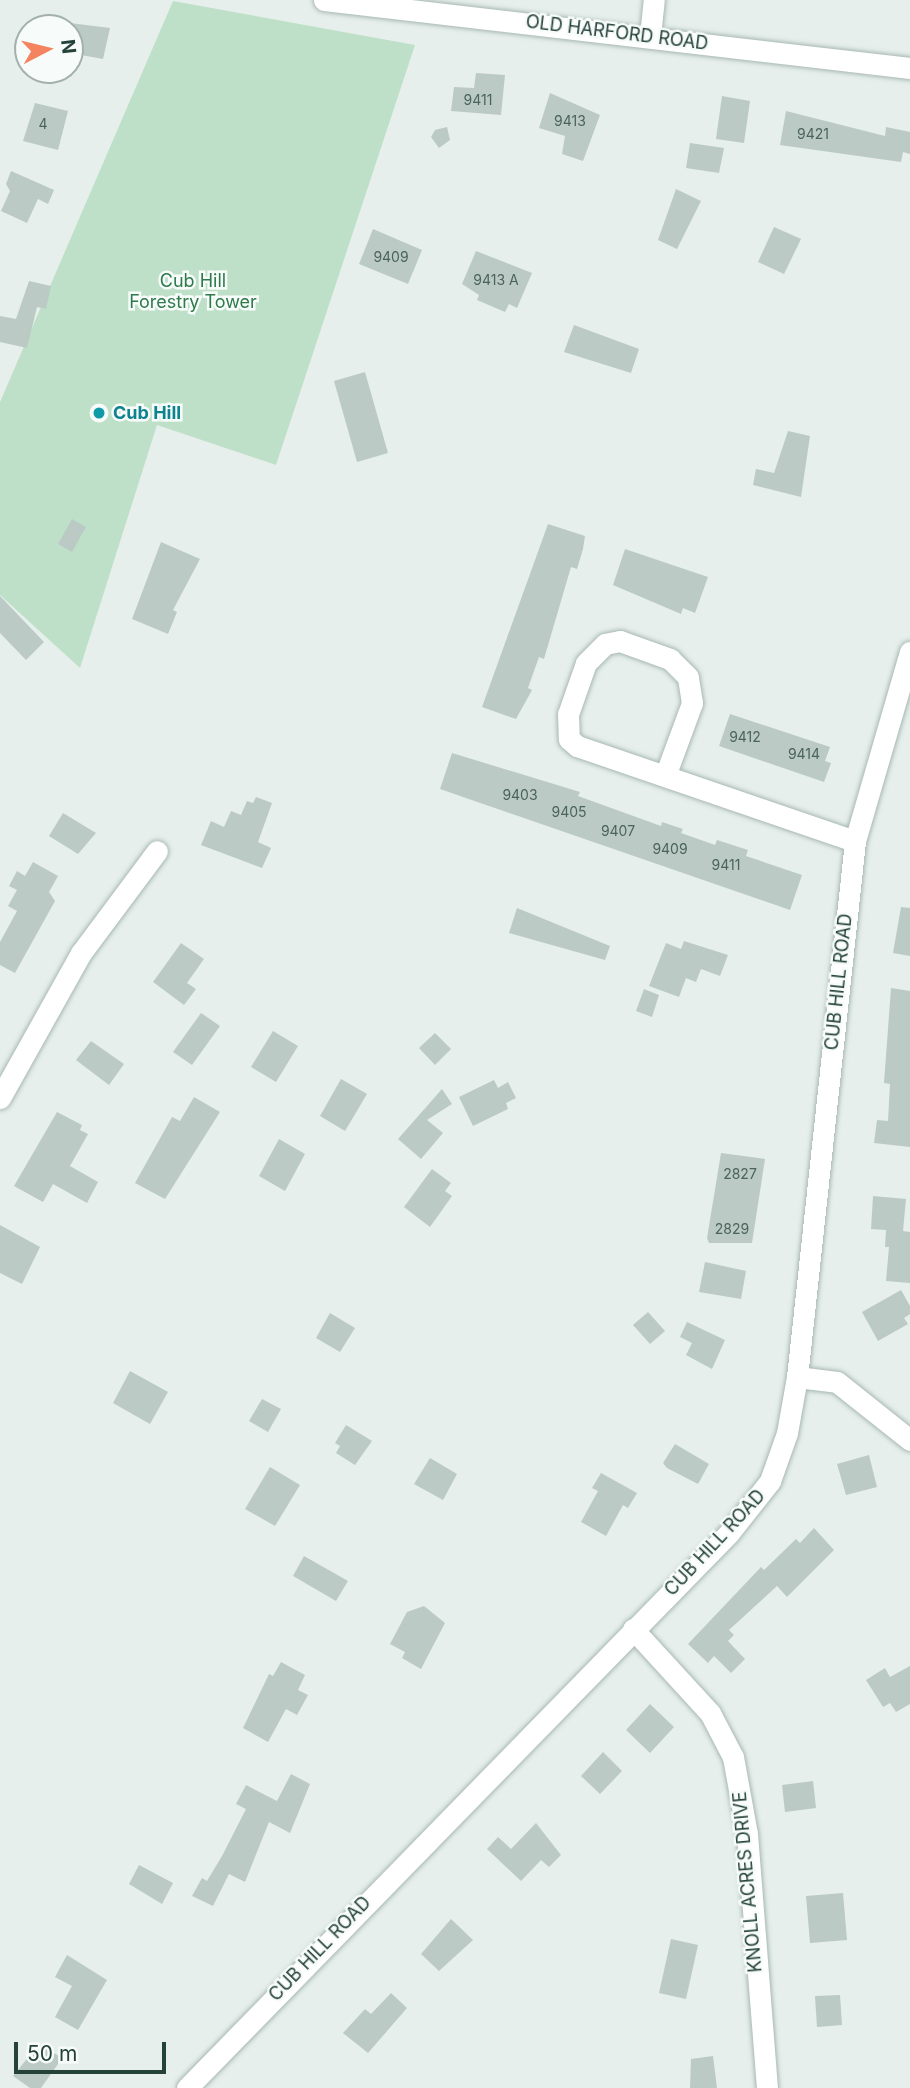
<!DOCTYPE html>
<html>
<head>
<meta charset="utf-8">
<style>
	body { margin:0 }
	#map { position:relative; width:910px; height:2088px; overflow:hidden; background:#e6efeb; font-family:Inter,sans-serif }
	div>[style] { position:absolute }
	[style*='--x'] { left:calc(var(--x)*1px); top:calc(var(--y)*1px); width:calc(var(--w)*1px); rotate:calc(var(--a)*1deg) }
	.green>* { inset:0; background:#bfe0c8 }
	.building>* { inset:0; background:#bbcac4 }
	.roads { filter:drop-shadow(0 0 2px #a8b8b2) drop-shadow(0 0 2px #a8b8b2) }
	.minor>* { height:21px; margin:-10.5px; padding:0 10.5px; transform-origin:10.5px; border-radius:10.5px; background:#fff }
	.dots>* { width:19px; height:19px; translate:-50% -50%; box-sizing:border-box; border:4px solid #f7fbf9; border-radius:50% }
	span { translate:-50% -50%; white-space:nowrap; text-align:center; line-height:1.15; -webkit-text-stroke:5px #f7fbf9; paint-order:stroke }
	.number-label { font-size:14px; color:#4a645c }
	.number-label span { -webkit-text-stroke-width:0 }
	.street-label { font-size:18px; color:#24423a }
	.park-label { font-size:18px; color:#2d7a4b }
	.culture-label { font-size:18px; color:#0d838f; font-weight:700 }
	.left { translate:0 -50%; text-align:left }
	.north { position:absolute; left:14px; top:14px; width:70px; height:70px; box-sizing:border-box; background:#f7fbf9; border:2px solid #a3b1ad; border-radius:50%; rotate:83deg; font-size:19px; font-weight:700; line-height:28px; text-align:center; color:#24423a }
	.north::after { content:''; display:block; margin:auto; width:24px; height:32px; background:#f4845f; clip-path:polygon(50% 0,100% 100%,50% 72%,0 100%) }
	.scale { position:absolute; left:14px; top:2042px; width:152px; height:32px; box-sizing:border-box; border:4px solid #24423a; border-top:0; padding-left:9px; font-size:21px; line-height:24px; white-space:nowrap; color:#24423a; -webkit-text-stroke:5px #f7fbf9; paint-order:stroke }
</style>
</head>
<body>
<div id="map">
	<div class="green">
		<i style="clip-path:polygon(173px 1px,415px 45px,276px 465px,157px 425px,80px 668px,0 595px,0 402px)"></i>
	</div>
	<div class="building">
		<i style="clip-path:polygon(70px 23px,110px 28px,103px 59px,70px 53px)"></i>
		<i style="clip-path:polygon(476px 73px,505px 75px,501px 115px,451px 111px,454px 87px,474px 88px)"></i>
		<i style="clip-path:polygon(550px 93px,600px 115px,583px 161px,562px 154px,565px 136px,539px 128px)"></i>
		<i style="clip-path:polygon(722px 96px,750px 101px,744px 143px,716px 139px)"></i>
		<i style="clip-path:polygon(35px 103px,68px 111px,58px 150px,23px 141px)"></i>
		<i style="clip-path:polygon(786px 111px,885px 136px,886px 127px,910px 132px,910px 154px,903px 152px,901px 162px,780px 145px)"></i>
		<i style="clip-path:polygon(447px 127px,450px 140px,439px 148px,431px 137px,435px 130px)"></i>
		<i style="clip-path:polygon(690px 143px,724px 148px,719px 173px,686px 168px)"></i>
		<i style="clip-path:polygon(11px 171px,54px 190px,48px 204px,38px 199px,27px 223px,1px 211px,10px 191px,6px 184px)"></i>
		<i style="clip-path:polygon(676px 189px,701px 201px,677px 249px,658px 240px)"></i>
		<i style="clip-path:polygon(774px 227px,801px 239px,784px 274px,758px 262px)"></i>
		<i style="clip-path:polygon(373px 229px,422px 250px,408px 284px,359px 264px)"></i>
		<i style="clip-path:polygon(476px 251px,532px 273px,517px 308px,509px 304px,505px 312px,477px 300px,479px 295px,462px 284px)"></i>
		<i style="clip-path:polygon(29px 281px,51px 286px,46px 309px,37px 307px,27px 348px,0 342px,0 316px,16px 319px)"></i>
		<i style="clip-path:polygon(574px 325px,639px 349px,631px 373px,564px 352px)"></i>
		<i style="clip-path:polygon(365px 372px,388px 453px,357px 462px,334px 381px)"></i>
		<i style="clip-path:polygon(788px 431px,810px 436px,801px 497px,753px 485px,756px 469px,774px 473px)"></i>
		<i style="clip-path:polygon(72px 519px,86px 527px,72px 552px,58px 544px)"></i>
		<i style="clip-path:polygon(548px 524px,585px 536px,583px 549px,577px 569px,571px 567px,544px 659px,539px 657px,528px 688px,532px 690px,516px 719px,482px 707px)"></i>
		<i style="clip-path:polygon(161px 542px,200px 559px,173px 610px,177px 612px,168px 634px,132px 619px)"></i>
		<i style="clip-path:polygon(625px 549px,708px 577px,695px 613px,683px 608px,681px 614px,613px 585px)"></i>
		<i style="clip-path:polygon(0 596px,44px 642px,26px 660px,0 633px)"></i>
		<i style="clip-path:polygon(730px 714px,830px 747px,825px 761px,831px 763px,824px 782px,719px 746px)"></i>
		<i style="clip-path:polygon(452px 753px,580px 792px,578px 796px,661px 826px,662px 822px,683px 829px,681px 833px,715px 845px,717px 840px,748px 850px,746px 856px,802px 875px,790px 910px,440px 789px)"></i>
		<i style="clip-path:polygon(256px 797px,272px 803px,258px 842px,271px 848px,262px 868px,201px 845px,211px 821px,224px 827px,231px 811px,241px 815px,247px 801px,253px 803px)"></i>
		<i style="clip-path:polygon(63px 813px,96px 833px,78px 854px,49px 836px)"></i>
		<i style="clip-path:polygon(33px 862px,58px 876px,49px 892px,55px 901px,15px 973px,0 965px,0 942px,17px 911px,8px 906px,17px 890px,9px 886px,17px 871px,25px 876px)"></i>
		<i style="clip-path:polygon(901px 907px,910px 908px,910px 956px,893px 953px)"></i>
		<i style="clip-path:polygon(517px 908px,610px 946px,605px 960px,509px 933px)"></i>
		<i style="clip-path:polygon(684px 941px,728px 955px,720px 976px,701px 969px,696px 982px,686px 978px,679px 997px,649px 986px,666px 943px,681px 949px)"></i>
		<i style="clip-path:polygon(181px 943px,204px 959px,187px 983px,196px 989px,184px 1005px,153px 982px)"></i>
		<i style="clip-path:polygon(891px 988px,910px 991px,910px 1147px,874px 1143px,877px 1120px,888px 1121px,890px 1084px,884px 1083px)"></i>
		<i style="clip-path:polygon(644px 989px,659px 995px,652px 1017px,636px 1011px)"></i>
		<i style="clip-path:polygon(201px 1013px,220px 1026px,192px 1065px,173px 1052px)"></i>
		<i style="clip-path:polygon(273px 1031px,298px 1046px,276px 1082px,251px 1067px)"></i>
		<i style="clip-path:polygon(435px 1033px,451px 1049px,435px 1065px,419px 1048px)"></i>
		<i style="clip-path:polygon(91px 1041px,124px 1064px,109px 1085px,76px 1060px)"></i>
		<i style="clip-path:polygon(341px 1079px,367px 1094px,345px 1131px,320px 1116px)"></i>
		<i style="clip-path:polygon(494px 1080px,498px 1088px,508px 1082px,516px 1098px,506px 1103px,508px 1109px,473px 1126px,459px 1097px)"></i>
		<i style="clip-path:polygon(442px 1089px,452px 1104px,427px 1120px,443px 1133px,421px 1159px,398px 1139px)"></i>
		<i style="clip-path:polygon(194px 1097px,220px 1112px,165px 1199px,135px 1183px,172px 1117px,180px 1121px)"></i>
		<i style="clip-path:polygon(57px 1112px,82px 1125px,80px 1130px,88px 1134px,70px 1166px,98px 1182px,87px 1203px,53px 1184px,43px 1202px,14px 1186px)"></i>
		<i style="clip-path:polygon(279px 1139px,305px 1154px,285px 1191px,259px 1176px)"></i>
		<i style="clip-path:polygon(721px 1153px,765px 1159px,752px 1243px,709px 1243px,707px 1238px)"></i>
		<i style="clip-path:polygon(432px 1169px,451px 1183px,445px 1191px,452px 1196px,430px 1227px,404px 1207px)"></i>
		<i style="clip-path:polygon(873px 1196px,906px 1199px,903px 1231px,910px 1232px,910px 1283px,886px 1281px,889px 1247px,885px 1247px,886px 1230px,871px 1229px)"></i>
		<i style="clip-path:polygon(0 1225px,40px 1247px,22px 1284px,0 1273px)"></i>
		<i style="clip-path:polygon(705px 1262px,746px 1271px,741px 1299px,699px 1292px)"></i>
		<i style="clip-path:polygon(901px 1290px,910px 1306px,910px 1314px,904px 1318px,908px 1324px,878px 1341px,862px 1312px)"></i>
		<i style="clip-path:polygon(648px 1312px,665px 1331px,650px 1344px,633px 1325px)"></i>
		<i style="clip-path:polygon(330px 1313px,355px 1328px,340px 1352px,316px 1338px)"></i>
		<i style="clip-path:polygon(687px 1322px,725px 1340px,712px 1369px,686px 1355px,692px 1343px,680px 1337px)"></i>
		<i style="clip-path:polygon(130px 1371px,168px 1392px,150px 1424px,113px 1403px)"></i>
		<i style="clip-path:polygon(262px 1399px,281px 1409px,268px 1432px,249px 1421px)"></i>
		<i style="clip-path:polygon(346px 1425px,372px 1441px,355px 1465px,336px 1453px,340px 1446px,335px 1443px)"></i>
		<i style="clip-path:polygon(675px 1444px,709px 1464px,698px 1484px,667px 1468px,663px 1463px)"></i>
		<i style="clip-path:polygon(869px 1455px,877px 1487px,846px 1495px,837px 1464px)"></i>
		<i style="clip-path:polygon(430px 1458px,457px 1474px,443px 1500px,414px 1484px)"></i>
		<i style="clip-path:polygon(270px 1467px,300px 1485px,275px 1526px,245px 1509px)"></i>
		<i style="clip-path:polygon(601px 1473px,637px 1493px,628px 1508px,623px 1505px,606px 1536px,581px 1522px,598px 1491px,592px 1488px)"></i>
		<i style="clip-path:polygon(814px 1528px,834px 1550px,787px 1597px,777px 1586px,729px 1630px,734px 1635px,728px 1641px,745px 1659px,731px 1673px,714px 1656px,708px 1663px,688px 1644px,761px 1567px,764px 1570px,796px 1539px,800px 1543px)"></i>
		<i style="clip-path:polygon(304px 1556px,348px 1581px,336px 1601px,293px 1576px)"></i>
		<i style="clip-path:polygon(424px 1606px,445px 1623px,421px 1669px,402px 1658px,405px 1652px,390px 1644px,407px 1612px)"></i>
		<i style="clip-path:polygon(281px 1662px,305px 1675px,298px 1690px,308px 1695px,297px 1715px,286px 1709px,268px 1742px,243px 1728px,269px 1674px,273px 1676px)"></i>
		<i style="clip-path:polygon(910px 1666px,910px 1704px,896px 1712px,890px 1703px,883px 1707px,866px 1680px,885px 1668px,890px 1677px)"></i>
		<i style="clip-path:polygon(650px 1704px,674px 1727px,650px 1753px,626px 1730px)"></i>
		<i style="clip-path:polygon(603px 1752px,622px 1771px,600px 1794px,581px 1776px)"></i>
		<i style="clip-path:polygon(291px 1774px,310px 1784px,290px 1833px,269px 1822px,245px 1882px,229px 1874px,213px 1906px,192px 1896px,202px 1878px,207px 1881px,222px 1856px,246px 1809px,236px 1804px,246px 1785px,277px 1801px)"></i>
		<i style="clip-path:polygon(813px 1781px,816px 1808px,785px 1812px,782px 1785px)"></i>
		<i style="clip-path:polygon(536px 1823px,561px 1855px,549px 1867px,541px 1860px,521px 1881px,487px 1849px,498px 1837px,511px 1849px)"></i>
		<i style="clip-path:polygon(139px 1865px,173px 1883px,162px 1904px,129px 1884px)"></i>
		<i style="clip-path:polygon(843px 1893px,847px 1940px,810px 1943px,806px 1896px)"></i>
		<i style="clip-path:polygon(451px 1919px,473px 1940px,439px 1971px,421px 1954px)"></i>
		<i style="clip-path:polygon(671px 1939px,698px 1945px,686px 1999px,659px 1993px)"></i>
		<i style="clip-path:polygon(67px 1955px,107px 1980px,78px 2030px,55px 2017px,72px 1986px,55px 1977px)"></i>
		<i style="clip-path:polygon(391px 1993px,407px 2008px,368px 2053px,343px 2033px,365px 2009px,371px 2014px)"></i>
		<i style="clip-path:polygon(840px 1995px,842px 2025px,817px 2027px,815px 1996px)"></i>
		<i style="clip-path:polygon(39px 2044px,59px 2056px,58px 2064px,41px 2088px,30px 2088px,13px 2076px)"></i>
		<i style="clip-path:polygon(713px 2056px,717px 2088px,690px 2088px,691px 2059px)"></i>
	</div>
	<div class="roads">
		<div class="minor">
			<i style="--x:324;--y:0;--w:590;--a:6.62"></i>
			<i style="--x:650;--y:36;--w:36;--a:-84"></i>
			<i style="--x:665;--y:776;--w:78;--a:-69.7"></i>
			<i style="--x:692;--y:703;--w:26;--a:-99"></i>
			<i style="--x:688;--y:677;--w:25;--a:-135"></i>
			<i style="--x:670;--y:659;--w:53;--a:-160.2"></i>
			<i style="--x:620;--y:641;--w:15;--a:169"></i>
			<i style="--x:605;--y:644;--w:27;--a:135"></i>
			<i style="--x:586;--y:663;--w:54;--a:109.4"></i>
			<i style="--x:568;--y:714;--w:25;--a:88"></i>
			<i style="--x:569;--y:739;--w:11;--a:41"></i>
			<i style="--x:577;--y:746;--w:294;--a:18.9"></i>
			<i style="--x:0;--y:1098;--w:166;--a:-60.8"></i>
			<i style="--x:81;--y:953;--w:127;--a:-53.3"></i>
			<i style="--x:797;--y:1377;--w:40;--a:7.1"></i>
			<i style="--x:837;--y:1382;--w:93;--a:38.5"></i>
			<i style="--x:633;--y:1629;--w:114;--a:47.5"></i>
			<i style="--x:710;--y:1713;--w:50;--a:62.4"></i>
			<i style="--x:733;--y:1757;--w:78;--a:79.7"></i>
			<i style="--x:747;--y:1834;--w:255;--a:85.5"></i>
			<i style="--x:187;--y:2088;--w:776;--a:-45.68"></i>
			<i style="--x:729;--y:1533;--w:66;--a:-51.7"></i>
			<i style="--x:770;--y:1481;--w:51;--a:-70.5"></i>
			<i style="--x:787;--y:1433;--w:57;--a:-79.9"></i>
			<i style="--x:797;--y:1377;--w:539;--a:-83.82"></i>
			<i style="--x:855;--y:841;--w:197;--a:-73.8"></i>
		</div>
	</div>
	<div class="dots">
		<i style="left:99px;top:413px;background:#0f9aa8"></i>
	</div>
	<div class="number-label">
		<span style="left:478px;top:100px">9411</span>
		<span style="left:570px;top:121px">9413</span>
		<span style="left:43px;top:124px">4</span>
		<span style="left:813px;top:134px">9421</span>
		<span style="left:391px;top:257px">9409</span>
		<span style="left:496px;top:280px">9413 A</span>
		<span style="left:745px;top:737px">9412</span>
		<span style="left:804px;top:754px">9414</span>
		<span style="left:520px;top:795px">9403</span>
		<span style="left:569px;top:812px">9405</span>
		<span style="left:618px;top:831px">9407</span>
		<span style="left:670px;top:849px">9409</span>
		<span style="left:726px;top:865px">9411</span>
		<span style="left:740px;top:1174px">2827</span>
		<span style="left:732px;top:1229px">2829</span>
	</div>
	<div class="street-label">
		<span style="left:617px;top:33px;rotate:7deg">OLD HARFORD ROAD</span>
		<span style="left:839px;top:982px;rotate:-84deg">CUB HILL ROAD</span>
		<span style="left:715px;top:1543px;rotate:-47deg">CUB HILL ROAD</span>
		<span style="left:748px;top:1882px;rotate:-95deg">KNOLL ACRES DRIVE</span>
		<span style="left:320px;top:1949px;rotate:-46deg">CUB HILL ROAD</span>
	</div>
	<div class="park-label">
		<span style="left:193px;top:292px">Cub Hill<br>Forestry Tower</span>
	</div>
	<div class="culture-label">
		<span class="left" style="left:113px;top:413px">Cub Hill</span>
	</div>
	<div class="north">N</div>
	<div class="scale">50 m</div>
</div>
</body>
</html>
